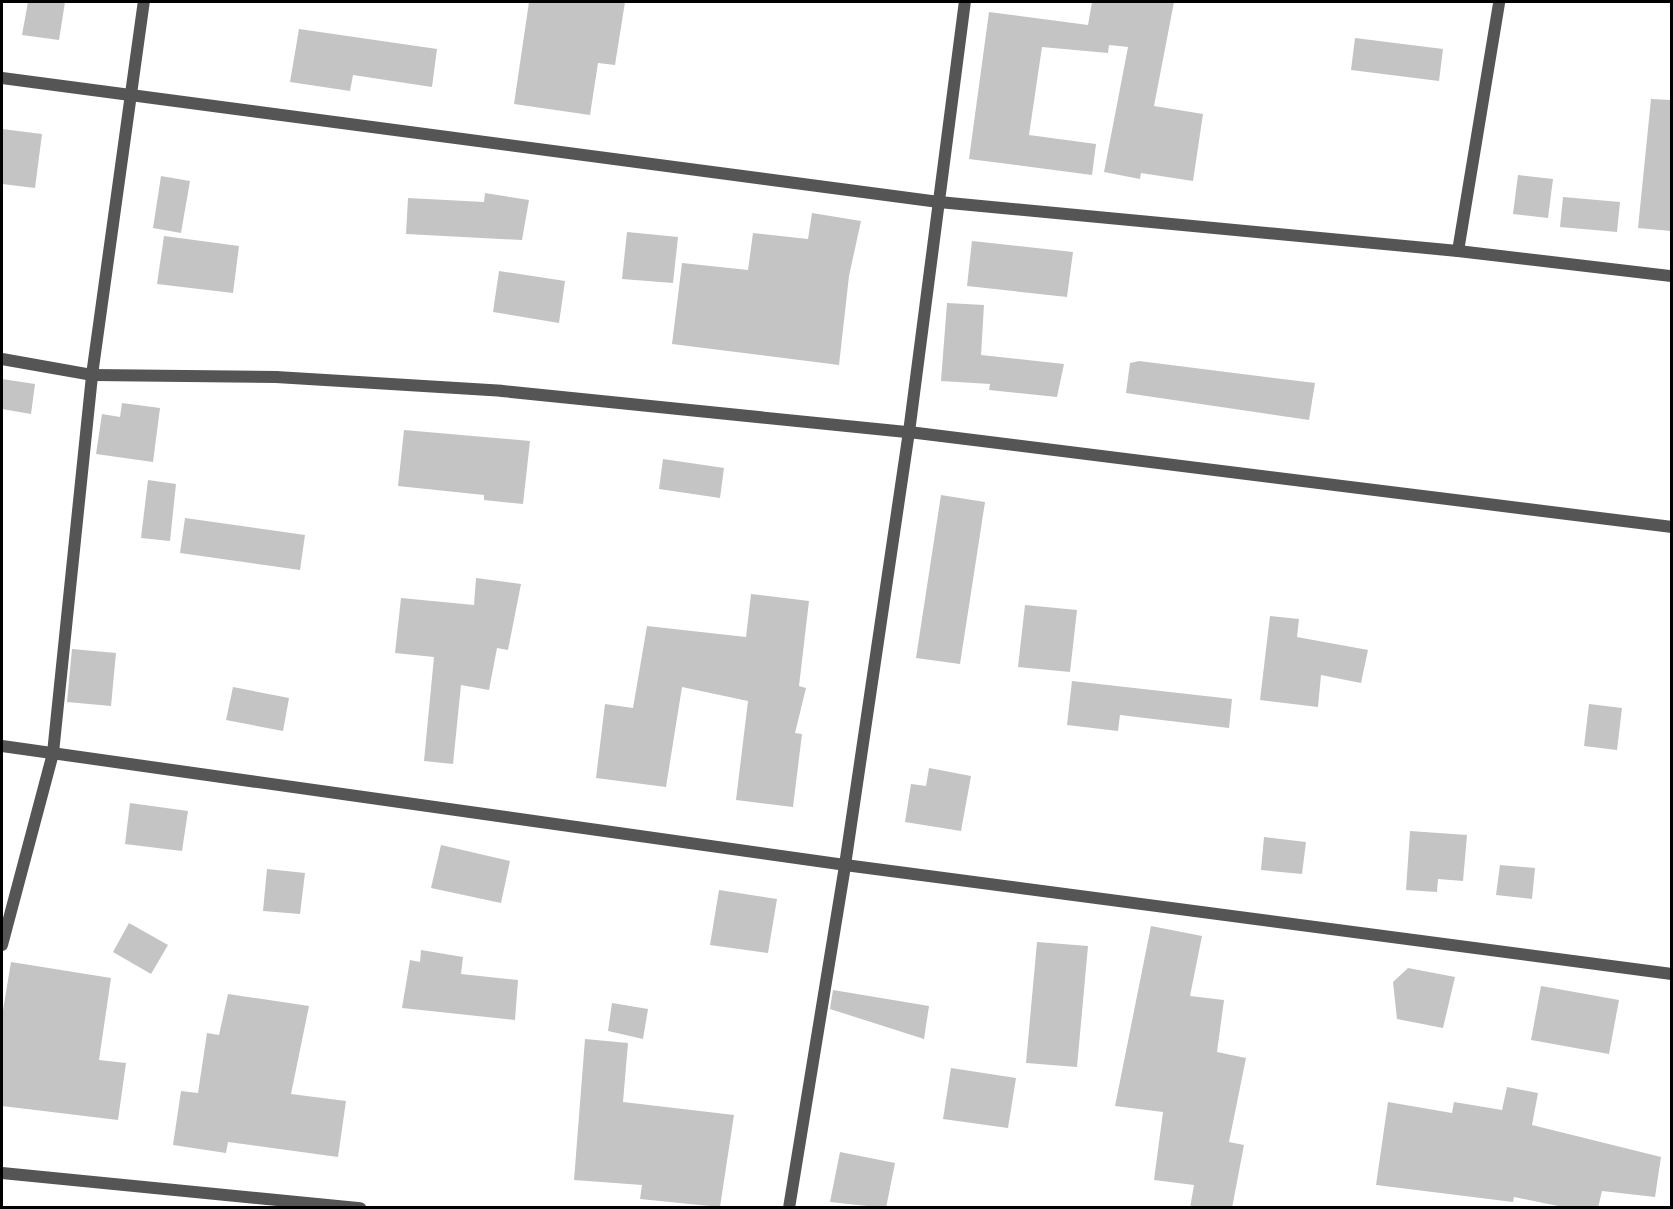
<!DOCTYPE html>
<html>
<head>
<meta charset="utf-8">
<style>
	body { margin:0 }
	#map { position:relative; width:1673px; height:1209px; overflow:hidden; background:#fff; font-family:Overpass,sans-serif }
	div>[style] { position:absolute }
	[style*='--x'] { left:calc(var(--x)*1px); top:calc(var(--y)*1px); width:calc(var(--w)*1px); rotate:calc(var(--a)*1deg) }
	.building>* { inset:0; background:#c4c4c4 }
	.street>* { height:12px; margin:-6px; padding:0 6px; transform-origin:6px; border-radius:6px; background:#555 }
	span { translate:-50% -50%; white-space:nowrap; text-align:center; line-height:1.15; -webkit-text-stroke:4.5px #fff; paint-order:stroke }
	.frame { position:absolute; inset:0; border:3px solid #000; pointer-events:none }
</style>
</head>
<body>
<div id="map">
	<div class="building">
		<i style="clip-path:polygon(28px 2px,65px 2px,59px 40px,22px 35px)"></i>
		<i style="clip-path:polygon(529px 2px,625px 2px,615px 65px,598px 63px,590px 115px,514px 104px)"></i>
		<i style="clip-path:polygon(1092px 2px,1174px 2px,1154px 106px,1203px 114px,1193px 181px,1141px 173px,1140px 179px,1104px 172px,1128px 47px,1109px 45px,1108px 53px,1042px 47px,1029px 135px,1096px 144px,1092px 175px,969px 159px,989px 12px,1088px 25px)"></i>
		<i style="clip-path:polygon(299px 29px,437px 49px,432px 87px,353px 75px,350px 91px,290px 82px)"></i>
		<i style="clip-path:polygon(1355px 38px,1443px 49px,1439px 81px,1351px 70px)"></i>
		<i style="clip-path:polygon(1651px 99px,1671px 100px,1671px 231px,1638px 228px)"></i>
		<i style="clip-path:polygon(2px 129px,42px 134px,35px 188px,2px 184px)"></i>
		<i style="clip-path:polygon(1518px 175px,1553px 179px,1548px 218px,1513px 214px)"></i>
		<i style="clip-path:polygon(161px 176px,190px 181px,181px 233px,153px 228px)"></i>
		<i style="clip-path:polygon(485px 193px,529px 200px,522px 240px,406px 234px,408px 198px,484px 202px)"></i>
		<i style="clip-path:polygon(1563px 197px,1620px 202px,1617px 232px,1560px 227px)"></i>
		<i style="clip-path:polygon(812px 213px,861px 221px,849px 276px,839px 365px,672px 344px,682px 263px,748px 270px,753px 233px,808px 239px)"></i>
		<i style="clip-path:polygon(627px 232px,678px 237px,673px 283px,622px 279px)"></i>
		<i style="clip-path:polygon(164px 236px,239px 246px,233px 293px,157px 284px)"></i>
		<i style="clip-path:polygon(972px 241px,1073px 252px,1067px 297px,967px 286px)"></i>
		<i style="clip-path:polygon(499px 271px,565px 281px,559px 323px,493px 312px)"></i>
		<i style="clip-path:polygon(947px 303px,984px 305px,981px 355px,1064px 364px,1057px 397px,989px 390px,990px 384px,941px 381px)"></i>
		<i style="clip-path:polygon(1139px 361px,1315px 383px,1309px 420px,1126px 393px,1130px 363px)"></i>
		<i style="clip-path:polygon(2px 379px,35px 384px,31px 414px,2px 409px)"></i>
		<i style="clip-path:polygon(122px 403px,160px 408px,153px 462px,96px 454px,102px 414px,120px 417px)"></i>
		<i style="clip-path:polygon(404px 430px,530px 441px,523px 504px,484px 500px,484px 495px,398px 486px)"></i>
		<i style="clip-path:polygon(663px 459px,724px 468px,720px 498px,659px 489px)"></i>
		<i style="clip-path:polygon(148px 480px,176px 484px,170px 541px,141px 538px)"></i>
		<i style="clip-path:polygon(941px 495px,985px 502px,960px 664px,916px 658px)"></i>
		<i style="clip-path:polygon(185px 518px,305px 535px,300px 570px,180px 553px)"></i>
		<i style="clip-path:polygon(476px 578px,521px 584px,508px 650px,497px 648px,489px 690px,461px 685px,453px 764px,424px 761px,434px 657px,395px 653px,401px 598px,474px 605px)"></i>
		<i style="clip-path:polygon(751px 594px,809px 601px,799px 686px,806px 688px,795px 733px,802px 734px,793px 807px,736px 800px,748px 701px,682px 687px,666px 787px,596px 778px,605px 704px,633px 708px,647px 626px,746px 637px)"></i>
		<i style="clip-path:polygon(1025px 605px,1077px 610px,1070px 672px,1018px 667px)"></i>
		<i style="clip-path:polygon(1270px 616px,1299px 619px,1297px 637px,1368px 650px,1361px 683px,1321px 675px,1318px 707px,1260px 700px)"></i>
		<i style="clip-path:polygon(72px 649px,116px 653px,111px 706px,67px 702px)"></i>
		<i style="clip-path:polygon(1072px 681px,1232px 699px,1229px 728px,1120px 715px,1118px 731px,1067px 725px)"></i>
		<i style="clip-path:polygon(233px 687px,289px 698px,283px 731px,226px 720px)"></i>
		<i style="clip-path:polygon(1589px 704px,1622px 708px,1617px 750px,1584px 746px)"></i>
		<i style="clip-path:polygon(929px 768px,971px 776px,961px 831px,905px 822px,911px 784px,926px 786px)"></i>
		<i style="clip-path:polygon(130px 803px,188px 811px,182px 851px,125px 844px)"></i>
		<i style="clip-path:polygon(1410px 831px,1467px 835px,1463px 881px,1438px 879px,1437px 892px,1406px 890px)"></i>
		<i style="clip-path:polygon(1264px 837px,1306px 842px,1302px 874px,1261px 870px)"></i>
		<i style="clip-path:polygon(441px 845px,510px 861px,501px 903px,431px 888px)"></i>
		<i style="clip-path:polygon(1500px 865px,1535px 868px,1532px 899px,1496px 895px)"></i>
		<i style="clip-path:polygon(267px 869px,305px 873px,300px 914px,263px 911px)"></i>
		<i style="clip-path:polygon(719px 890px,777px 899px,768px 953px,710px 945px)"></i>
		<i style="clip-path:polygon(129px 923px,168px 945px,151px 974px,113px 952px)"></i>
		<i style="clip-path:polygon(1151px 926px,1202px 936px,1190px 996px,1224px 1000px,1217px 1052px,1246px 1058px,1229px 1142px,1244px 1145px,1232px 1208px,1190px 1208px,1194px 1185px,1154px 1180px,1163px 1112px,1115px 1106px)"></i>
		<i style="clip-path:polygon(1037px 942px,1088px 946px,1077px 1067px,1026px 1063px)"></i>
		<i style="clip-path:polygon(421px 950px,463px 957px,461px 974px,518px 980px,515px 1020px,402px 1008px,410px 960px,420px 962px)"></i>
		<i style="clip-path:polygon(11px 962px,111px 978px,99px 1060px,126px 1063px,118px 1120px,2px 1106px,2px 1016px)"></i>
		<i style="clip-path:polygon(1408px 968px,1455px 977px,1443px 1028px,1397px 1019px,1393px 982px)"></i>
		<i style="clip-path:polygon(1541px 986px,1619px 1000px,1609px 1054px,1531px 1040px)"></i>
		<i style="clip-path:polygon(833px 990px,929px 1006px,924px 1039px,830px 1009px)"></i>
		<i style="clip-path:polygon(228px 994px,309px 1006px,291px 1094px,346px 1101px,338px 1157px,228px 1142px,226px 1153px,173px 1145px,181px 1091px,198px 1093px,207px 1033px,219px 1035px)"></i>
		<i style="clip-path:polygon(612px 1003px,648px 1009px,643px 1039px,608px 1031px)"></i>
		<i style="clip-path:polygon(585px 1039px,628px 1043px,623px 1102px,734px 1115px,720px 1207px,640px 1199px,642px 1185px,574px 1180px)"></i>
		<i style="clip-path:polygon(951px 1068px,1016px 1078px,1008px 1128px,943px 1119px)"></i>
		<i style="clip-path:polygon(1507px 1087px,1538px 1093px,1532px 1125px,1661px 1157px,1655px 1197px,1602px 1191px,1598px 1208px,1568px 1208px,1514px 1197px,1513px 1202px,1376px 1185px,1388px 1102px,1452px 1113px,1454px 1102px,1502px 1110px)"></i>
		<i style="clip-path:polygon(840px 1152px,895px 1163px,886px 1208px,830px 1202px)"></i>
	</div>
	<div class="street">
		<i style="--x:2;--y:78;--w:945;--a:7.54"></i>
		<i style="--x:939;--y:202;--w:521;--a:5.39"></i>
		<i style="--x:1458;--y:251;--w:215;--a:6.7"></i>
		<i style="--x:1458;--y:251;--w:252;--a:-80.6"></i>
		<i style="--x:2;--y:359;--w:91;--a:10.1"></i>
		<i style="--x:92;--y:375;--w:184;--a:0.6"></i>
		<i style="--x:276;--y:377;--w:226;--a:3.5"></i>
		<i style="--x:502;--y:391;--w:409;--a:5.8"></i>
		<i style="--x:909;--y:432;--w:769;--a:7.1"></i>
		<i style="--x:2;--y:746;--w:851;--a:8.03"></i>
		<i style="--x:845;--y:865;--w:834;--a:7.51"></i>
		<i style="--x:2;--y:945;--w:199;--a:-75.1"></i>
		<i style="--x:53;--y:753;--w:380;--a:-84.1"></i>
		<i style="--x:92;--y:375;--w:377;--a:-82.1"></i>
		<i style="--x:2;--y:1173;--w:360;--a:5.6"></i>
		<i style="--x:789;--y:1208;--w:348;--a:-80.7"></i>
		<i style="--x:845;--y:865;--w:438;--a:-81.6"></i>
		<i style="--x:909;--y:432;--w:434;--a:-82.6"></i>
	</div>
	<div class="frame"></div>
</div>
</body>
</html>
